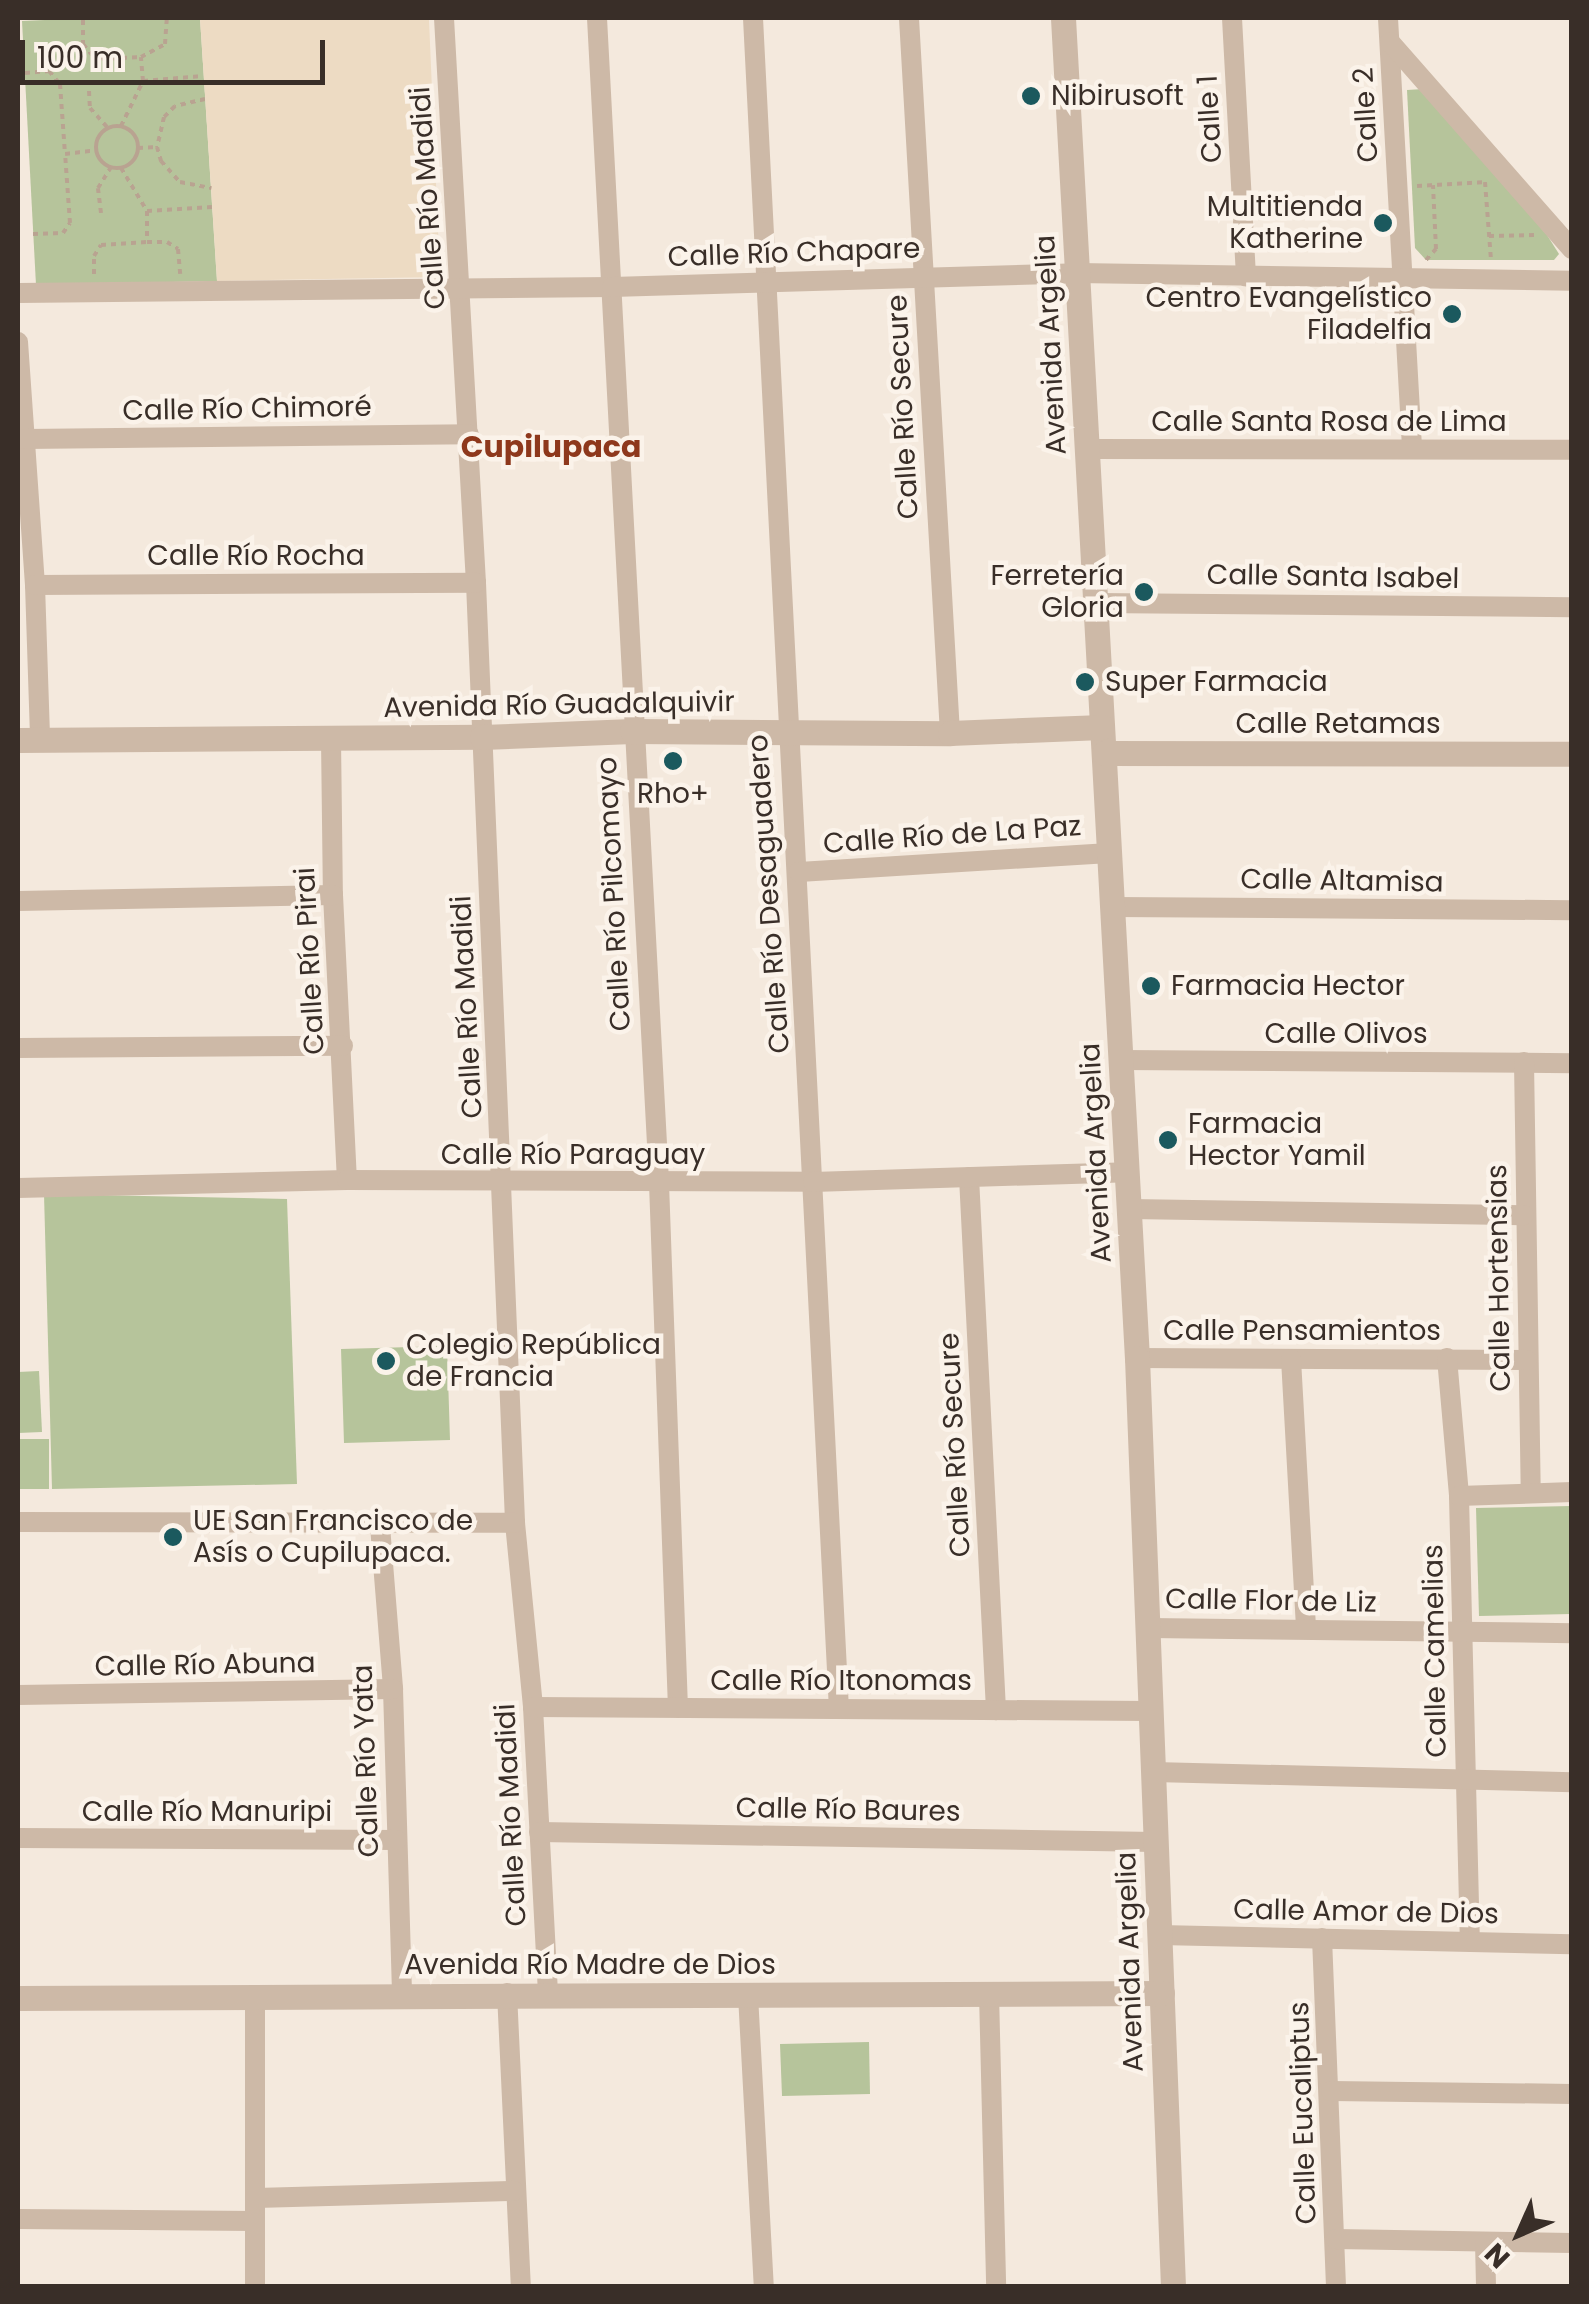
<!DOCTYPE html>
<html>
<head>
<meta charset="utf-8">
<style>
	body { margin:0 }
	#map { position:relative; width:1589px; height:2304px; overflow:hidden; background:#f4e9dd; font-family:Poppins,sans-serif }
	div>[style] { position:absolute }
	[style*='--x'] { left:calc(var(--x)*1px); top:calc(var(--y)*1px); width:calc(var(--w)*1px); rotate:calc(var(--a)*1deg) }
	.green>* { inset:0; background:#b6c49b }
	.plaza>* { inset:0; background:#eddbc3 }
	.path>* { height:4px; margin-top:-2px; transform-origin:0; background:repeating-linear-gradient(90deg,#b9a391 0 5px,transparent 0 10px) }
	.path>.ring { margin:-2px; padding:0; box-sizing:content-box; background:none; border:4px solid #b9a391; border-radius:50% }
	.minor>* { height:20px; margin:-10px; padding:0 10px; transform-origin:10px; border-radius:10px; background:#cdb9a7 }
	.tertiary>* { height:25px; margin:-12.5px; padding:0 12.5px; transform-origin:12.5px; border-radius:12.5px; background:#cdb9a7 }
	.dots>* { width:28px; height:28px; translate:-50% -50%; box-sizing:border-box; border:5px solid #fbf3ea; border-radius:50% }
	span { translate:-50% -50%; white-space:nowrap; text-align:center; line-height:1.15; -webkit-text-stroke:9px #fbf3ea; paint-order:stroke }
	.poi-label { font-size:28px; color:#392e28 }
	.left { translate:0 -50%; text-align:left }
	.right { translate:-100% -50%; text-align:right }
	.street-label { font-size:28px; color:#392e28 }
	.neighbourhood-label { font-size:30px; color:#8e381c; font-weight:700 }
	.frame { position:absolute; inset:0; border:20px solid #392e28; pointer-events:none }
	.north { position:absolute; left:1469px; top:2184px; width:100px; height:100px; -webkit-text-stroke:8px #fbf3ea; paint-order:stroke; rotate:225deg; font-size:28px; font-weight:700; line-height:40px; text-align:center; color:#392e28 }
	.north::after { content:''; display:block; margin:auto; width:35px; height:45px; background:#392e28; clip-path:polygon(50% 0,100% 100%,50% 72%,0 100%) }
	.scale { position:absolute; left:20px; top:40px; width:305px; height:45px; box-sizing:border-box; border:5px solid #392e28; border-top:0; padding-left:12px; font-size:30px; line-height:35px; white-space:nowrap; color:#392e28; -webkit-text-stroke:8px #fbf3ea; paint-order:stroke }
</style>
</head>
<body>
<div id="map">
	<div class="green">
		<i style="clip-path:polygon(90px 18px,200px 18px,217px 281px,36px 285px,22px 21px)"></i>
		<i style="clip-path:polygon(1423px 89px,1547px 235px,1559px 254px,1554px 260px,1426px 260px,1415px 248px,1407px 90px)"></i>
		<i style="clip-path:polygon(44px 1194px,287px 1199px,297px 1484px,52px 1489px)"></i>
		<i style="clip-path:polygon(447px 1346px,450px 1440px,344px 1443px,341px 1349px)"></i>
		<i style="clip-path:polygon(39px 1371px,42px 1432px,18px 1433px,18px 1372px)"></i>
		<i style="clip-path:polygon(18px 1439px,49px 1439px,49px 1489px,18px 1489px)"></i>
		<i style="clip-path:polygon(1571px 1506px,1571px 1614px,1479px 1616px,1476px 1508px)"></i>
		<i style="clip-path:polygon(869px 2042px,870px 2094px,782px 2096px,780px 2044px)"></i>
	</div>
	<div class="plaza">
		<i style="clip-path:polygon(200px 18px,429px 20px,440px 277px,217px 281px)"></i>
	</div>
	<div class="path">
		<i style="--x:83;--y:20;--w:24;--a:90"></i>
		<i style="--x:83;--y:44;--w:13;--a:51"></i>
		<i style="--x:91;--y:54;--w:12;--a:24"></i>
		<i style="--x:102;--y:59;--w:39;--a:-3"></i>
		<i style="--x:25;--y:73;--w:24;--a:-5"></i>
		<i style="--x:49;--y:71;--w:17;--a:50"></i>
		<i style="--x:60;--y:84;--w:70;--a:85.9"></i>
		<i style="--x:65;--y:154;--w:31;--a:-7"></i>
		<i style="--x:143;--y:81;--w:60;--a:-4.8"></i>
		<i style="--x:89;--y:91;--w:17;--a:87"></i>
		<i style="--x:90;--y:108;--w:27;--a:48"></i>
		<i style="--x:205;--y:99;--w:31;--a:167"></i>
		<i style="--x:175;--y:106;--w:16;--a:135"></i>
		<i style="--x:164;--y:117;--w:31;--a:103"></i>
		<i style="--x:157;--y:147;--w:15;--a:74"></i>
		<i style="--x:161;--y:161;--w:28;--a:48"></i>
		<i style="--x:180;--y:182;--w:32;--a:11"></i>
		<i style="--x:121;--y:126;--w:50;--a:-63.9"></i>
		<i style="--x:143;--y:81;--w:24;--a:-95"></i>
		<i style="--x:141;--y:57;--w:27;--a:-28"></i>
		<i style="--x:165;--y:44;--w:26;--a:-86"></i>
		<i class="ring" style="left:96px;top:126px;width:38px;height:38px"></i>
		<i style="--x:138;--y:148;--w:19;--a:-3"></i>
		<i style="--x:121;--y:168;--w:50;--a:58.8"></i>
		<i style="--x:147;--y:211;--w:30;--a:90"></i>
		<i style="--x:1485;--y:182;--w:78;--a:85.6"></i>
		<i style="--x:1417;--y:186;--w:70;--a:-3.3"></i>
		<i style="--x:147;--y:211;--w:65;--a:-3.5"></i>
		<i style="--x:101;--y:213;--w:25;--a:-97"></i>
		<i style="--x:98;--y:188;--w:25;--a:-58"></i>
		<i style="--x:33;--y:234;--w:30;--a:-2"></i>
		<i style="--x:63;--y:233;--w:12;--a:-55"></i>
		<i style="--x:70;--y:223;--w:69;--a:-94.1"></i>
		<i style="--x:1489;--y:236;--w:45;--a:-1.3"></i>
		<i style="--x:1426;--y:260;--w:15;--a:-48"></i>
		<i style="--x:1436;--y:249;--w:64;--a:-92.7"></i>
		<i style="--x:94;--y:274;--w:18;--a:-90"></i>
		<i style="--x:94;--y:256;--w:13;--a:-58"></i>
		<i style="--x:101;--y:245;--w:46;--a:-3.7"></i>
		<i style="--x:147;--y:242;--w:20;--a:0"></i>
		<i style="--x:167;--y:242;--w:13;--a:32"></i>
		<i style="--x:178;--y:249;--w:25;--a:85"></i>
	</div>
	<div class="minor">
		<i style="--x:444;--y:18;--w:566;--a:86.76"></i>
		<i style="--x:476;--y:583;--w:941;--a:87.62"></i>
		<i style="--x:515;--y:1523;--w:185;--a:84.4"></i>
		<i style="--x:533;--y:1707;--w:286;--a:87"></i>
		<i style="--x:597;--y:18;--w:1167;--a:86.95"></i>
		<i style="--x:659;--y:1183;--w:525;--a:87.93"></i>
		<i style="--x:753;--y:18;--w:1692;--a:87.09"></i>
		<i style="--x:909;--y:18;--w:716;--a:86.72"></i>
		<i style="--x:1232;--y:18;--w:259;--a:86.9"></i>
		<i style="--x:1388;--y:18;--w:431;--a:86.8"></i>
		<i style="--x:1390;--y:42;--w:276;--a:48.7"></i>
		<i style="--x:18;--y:293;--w:594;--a:-0.58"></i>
		<i style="--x:612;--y:287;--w:465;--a:-1.7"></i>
		<i style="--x:1077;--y:273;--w:495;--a:0.9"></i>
		<i style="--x:18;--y:342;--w:244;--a:86"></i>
		<i style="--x:35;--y:585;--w:154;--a:88.1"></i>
		<i style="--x:25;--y:439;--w:444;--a:-0.6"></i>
		<i style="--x:1087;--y:449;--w:485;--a:0.1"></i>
		<i style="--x:35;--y:585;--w:441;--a:-0.3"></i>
		<i style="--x:1095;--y:603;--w:477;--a:0.5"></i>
		<i style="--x:331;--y:739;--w:156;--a:89.3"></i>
		<i style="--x:333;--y:895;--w:285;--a:87.2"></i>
		<i style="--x:799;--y:872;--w:311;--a:-3.5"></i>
		<i style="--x:18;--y:901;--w:315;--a:-1.1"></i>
		<i style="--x:1113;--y:907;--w:459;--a:0.4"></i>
		<i style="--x:18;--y:1048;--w:325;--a:-0.4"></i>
		<i style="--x:1121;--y:1060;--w:451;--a:0.4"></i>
		<i style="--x:1524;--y:1062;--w:430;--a:89.1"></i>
		<i style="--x:969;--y:1177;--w:534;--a:87.1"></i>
		<i style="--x:18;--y:1188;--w:329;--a:-1.4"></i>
		<i style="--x:347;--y:1180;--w:466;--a:0.2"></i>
		<i style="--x:813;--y:1182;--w:314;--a:-1.8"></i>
		<i style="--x:1130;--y:1209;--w:394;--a:0.9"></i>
		<i style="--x:1137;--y:1358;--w:390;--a:0.3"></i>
		<i style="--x:1447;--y:1358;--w:139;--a:85"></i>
		<i style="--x:1459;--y:1496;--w:446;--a:88.6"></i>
		<i style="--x:1291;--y:1359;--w:269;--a:86.8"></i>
		<i style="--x:1459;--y:1496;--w:113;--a:-2"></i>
		<i style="--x:18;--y:1522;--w:497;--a:0.1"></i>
		<i style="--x:380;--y:1526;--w:164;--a:85.4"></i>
		<i style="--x:393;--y:1689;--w:306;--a:88.3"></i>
		<i style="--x:1149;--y:1628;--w:423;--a:0.7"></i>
		<i style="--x:18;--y:1695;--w:375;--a:-0.9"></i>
		<i style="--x:533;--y:1707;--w:616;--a:0.37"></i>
		<i style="--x:1154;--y:1772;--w:418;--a:1.4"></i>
		<i style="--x:539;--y:1832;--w:616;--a:0.93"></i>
		<i style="--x:18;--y:1838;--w:379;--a:0.3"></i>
		<i style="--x:1160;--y:1935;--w:412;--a:1.3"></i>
		<i style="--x:1322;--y:1938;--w:348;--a:87.7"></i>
		<i style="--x:507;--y:1993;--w:293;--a:87.3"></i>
		<i style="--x:989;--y:1993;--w:293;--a:88.6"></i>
		<i style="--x:748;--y:1995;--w:291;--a:86.9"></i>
		<i style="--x:1331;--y:2091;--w:241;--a:0.7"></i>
		<i style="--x:256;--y:2198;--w:258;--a:-1.6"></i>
		<i style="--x:18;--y:2219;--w:237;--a:0.5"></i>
		<i style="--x:1336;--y:2239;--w:236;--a:1"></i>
		<i style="--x:1485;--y:2242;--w:44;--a:88.7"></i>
		<i style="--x:255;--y:2286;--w:287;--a:-90"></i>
	</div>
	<div class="tertiary">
		<i style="--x:1063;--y:18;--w:1342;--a:86.84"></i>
		<i style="--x:1137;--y:1358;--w:929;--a:87.78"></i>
		<i style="--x:18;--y:740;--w:464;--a:-0.4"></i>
		<i style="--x:482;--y:737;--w:150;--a:-2.3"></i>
		<i style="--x:632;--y:731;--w:318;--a:0.4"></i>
		<i style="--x:950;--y:733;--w:152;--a:-2.3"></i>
		<i style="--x:1104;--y:753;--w:468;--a:0.1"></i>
		<i style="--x:18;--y:1998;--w:1144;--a:-0.25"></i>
	</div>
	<div class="dots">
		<i style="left:1031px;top:96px;background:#1b595e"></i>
		<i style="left:1383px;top:223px;background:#1b595e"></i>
		<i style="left:1452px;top:314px;background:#1b595e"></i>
		<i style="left:1144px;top:592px;background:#1b595e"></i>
		<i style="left:1085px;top:682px;background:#1b595e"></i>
		<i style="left:673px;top:761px;background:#1b595e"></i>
		<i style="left:1151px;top:986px;background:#1b595e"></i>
		<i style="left:1168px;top:1140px;background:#1b595e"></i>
		<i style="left:386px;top:1361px;background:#1b595e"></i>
		<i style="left:173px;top:1537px;background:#1b595e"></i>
	</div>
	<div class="poi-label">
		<span class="left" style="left:1051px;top:96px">Nibirusoft</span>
		<span class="right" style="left:1363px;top:223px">Multitienda<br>Katherine</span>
		<span class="right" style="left:1432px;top:314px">Centro Evangelístico<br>Filadelfia</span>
		<span class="right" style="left:1124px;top:592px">Ferretería<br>Gloria</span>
		<span class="left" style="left:1105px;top:682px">Super Farmacia</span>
		<span style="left:673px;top:794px">Rho+</span>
		<span class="left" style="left:1171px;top:986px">Farmacia Hector</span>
		<span class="left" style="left:1188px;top:1140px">Farmacia<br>Hector Yamil</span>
		<span class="left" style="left:406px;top:1361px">Colegio República<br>de Francia</span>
		<span class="left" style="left:193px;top:1537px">UE San Francisco de<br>Asís o Cupilupaca.</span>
	</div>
	<div class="street-label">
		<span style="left:1366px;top:115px;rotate:-93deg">Calle 2</span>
		<span style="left:1210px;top:119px;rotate:-93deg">Calle 1</span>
		<span style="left:428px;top:198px;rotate:-94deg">Calle Río Madidi</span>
		<span style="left:794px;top:253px;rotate:-2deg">Calle Río Chapare</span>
		<span style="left:1051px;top:345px;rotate:-93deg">Avenida Argelia</span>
		<span style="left:903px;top:407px;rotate:-93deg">Calle Río Secure</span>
		<span style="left:247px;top:409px;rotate:-1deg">Calle Río Chimoré</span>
		<span style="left:1329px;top:422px">Calle Santa Rosa de Lima</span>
		<span style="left:256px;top:556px">Calle Río Rocha</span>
		<span style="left:1333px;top:577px;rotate:1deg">Calle Santa Isabel</span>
		<span style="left:559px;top:705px;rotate:-1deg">Avenida Río Guadalquivir</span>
		<span style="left:1338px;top:724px">Calle Retamas</span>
		<span style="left:952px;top:835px;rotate:-4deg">Calle Río de La Paz</span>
		<span style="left:1342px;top:881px;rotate:1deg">Calle Altamisa</span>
		<span style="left:614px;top:894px;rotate:-93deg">Calle Río Pilcomayo</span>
		<span style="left:769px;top:894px;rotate:-94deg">Calle Río Desaguadero</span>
		<span style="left:310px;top:961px;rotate:-93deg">Calle Río Pirai</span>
		<span style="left:467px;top:1007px;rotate:-93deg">Calle Río Madidi</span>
		<span style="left:1346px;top:1034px">Calle Olivos</span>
		<span style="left:1096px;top:1153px;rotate:-93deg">Avenida Argelia</span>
		<span style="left:573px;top:1155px">Calle Río Paraguay</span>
		<span style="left:1499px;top:1278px;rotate:-91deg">Calle Hortensias</span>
		<span style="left:1302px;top:1331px">Calle Pensamientos</span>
		<span style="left:955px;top:1445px;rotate:-93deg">Calle Río Secure</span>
		<span style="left:1271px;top:1601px;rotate:1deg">Calle Flor de Liz</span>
		<span style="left:1435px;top:1651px;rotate:-91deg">Calle Camelias</span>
		<span style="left:205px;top:1665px;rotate:-1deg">Calle Río Abuna</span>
		<span style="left:841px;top:1681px">Calle Río Itonomas</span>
		<span style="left:366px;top:1761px;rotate:-92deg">Calle Río Yata</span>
		<span style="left:848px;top:1810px;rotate:1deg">Calle Río Baures</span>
		<span style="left:207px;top:1812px">Calle Río Manuripi</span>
		<span style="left:511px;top:1815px;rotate:-93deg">Calle Río Madidi</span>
		<span style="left:1366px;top:1912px;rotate:1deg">Calle Amor de Dios</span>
		<span style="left:1130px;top:1962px;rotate:-92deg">Avenida Argelia</span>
		<span style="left:590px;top:1965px">Avenida Río Madre de Dios</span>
		<span style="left:1303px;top:2113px;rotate:-92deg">Calle Eucaliptus</span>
	</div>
	<div class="neighbourhood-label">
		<span style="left:551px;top:447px">Cupilupaca</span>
	</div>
	<div class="frame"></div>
	<div class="north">N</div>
	<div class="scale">100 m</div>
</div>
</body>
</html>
